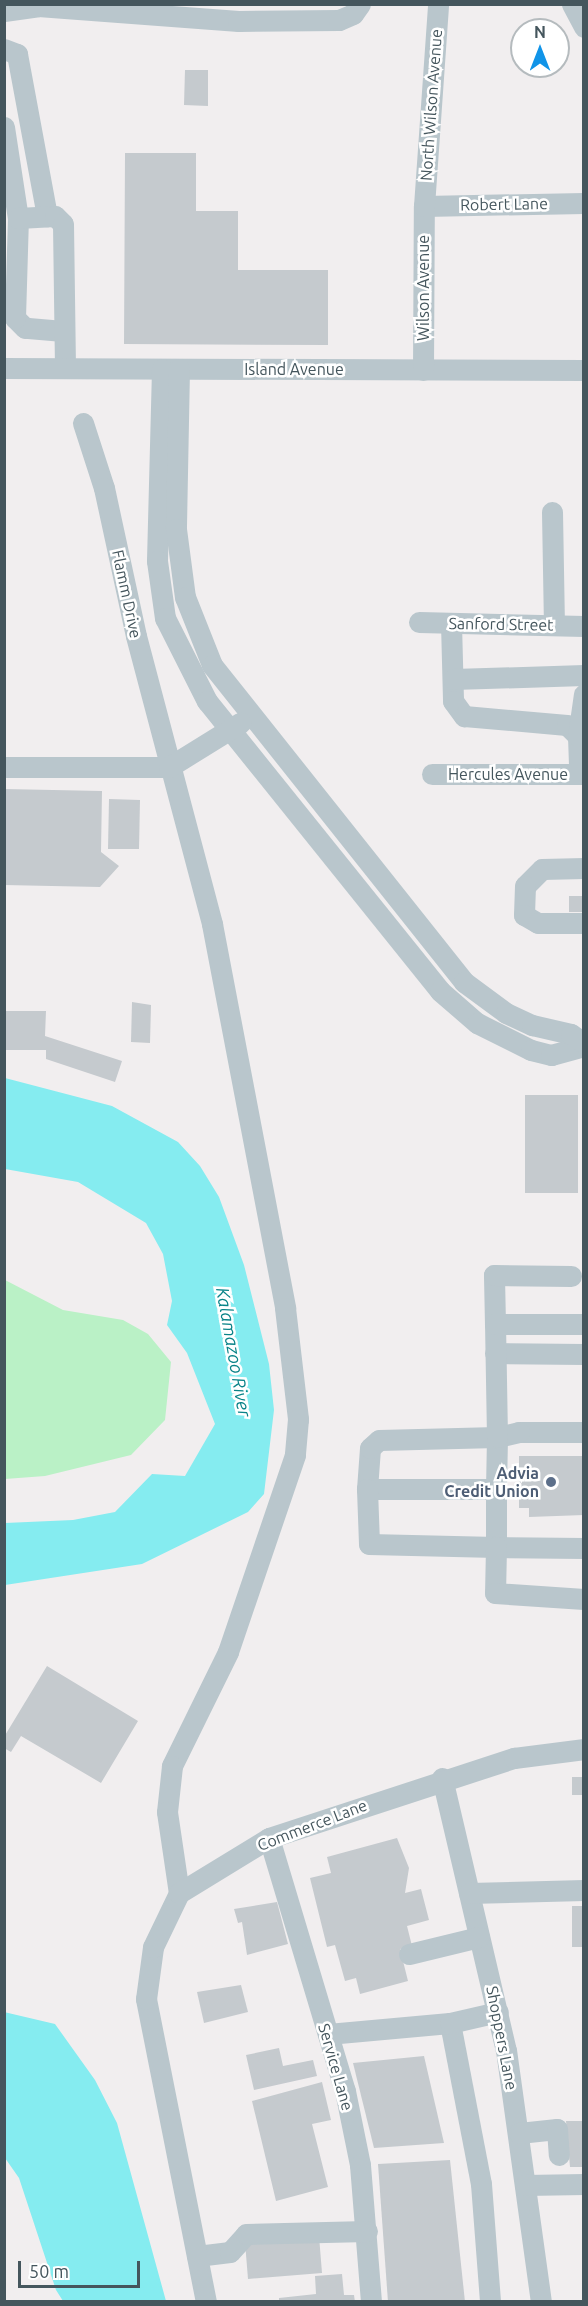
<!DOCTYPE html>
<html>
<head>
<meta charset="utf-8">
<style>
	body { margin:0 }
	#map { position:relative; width:588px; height:2306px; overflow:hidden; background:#f1eeef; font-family:Ubuntu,sans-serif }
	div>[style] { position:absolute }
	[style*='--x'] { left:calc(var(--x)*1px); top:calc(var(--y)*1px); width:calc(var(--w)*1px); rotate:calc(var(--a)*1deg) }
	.green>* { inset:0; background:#baf1c6 }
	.water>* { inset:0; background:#85ecf0 }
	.building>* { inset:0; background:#c5cace }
	.minor>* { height:21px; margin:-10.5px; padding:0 10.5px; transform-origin:10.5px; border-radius:10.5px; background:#b9c6cc }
	.dots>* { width:16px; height:16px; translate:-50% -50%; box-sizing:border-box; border:3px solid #fff; border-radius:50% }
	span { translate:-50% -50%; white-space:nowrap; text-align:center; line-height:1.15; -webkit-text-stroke:5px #fff; paint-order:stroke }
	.street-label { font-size:16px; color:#45565d }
	.service-label { font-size:16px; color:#4e5e75; font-weight:700 }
	.right { translate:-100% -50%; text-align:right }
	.water-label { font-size:18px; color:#098388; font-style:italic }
	.frame { position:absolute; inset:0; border:6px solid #45565d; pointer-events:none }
	.north { position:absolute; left:510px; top:18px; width:60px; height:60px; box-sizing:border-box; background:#fff; border:2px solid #b5bbbe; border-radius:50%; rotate:0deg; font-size:16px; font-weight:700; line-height:24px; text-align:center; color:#45565d }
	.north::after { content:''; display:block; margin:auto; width:21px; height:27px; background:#1194e8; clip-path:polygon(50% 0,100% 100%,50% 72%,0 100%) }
	.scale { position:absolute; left:18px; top:2261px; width:122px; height:27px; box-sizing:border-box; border:3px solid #45565d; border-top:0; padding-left:8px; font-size:18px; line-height:21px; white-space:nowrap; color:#45565d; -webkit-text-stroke:4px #fff; paint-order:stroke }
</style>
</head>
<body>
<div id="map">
	<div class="green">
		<i style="clip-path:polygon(5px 1280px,63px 1310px,123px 1320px,148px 1334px,171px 1362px,165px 1420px,131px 1455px,45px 1476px,5px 1479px)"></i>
	</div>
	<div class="water">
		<i style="clip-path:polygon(5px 1078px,112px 1106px,178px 1142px,200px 1166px,219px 1197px,244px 1265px,269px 1364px,274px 1410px,264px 1494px,248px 1512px,142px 1564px,5px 1585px,5px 1523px,73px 1520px,115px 1512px,152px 1474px,185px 1476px,215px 1424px,187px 1353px,167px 1325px,172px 1301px,163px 1254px,146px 1223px,78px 1182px,5px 1169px)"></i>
		<i style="clip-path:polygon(4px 2012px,55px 2024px,95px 2080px,117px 2123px,166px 2301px,63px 2301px,56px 2290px,19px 2178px,5px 2158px)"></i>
	</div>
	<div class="building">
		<i style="clip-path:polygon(185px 70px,208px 70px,208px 106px,184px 105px)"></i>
		<i style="clip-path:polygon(125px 153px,196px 153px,196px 211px,238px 211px,238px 270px,328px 270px,328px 345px,124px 344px)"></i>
		<i style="clip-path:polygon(4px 789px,102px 791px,101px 852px,119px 866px,100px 887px,4px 885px)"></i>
		<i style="clip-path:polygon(109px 799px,140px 800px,139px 849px,108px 849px)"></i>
		<i style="clip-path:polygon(569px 896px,584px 896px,584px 912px,569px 912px)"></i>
		<i style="clip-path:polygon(132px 1002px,151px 1005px,150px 1043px,131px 1042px)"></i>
		<i style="clip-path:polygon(5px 1011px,46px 1011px,45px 1036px,122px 1061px,115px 1082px,46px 1059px,46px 1050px,5px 1050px)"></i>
		<i style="clip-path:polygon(525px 1095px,578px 1095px,578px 1193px,525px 1193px)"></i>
		<i style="clip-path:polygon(519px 1456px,584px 1456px,584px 1515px,529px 1517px,529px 1508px,519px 1508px)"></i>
		<i style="clip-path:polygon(47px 1666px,138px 1721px,101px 1783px,21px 1736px,11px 1752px,4px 1748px,4px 1737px)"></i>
		<i style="clip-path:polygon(572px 1777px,584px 1777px,584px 1795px,572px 1795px)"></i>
		<i style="clip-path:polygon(397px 1838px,409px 1868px,405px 1893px,421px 1889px,429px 1920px,407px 1926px,412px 1946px,400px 1949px,408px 1981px,360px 1994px,356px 1978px,345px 1981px,335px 1945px,327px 1947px,310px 1878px,331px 1873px,327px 1857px)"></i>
		<i style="clip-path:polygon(277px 1902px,288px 1944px,247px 1955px,242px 1922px,238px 1923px,234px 1909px)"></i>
		<i style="clip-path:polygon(572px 1906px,584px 1906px,584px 1947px,572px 1947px)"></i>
		<i style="clip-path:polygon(241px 1985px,248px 2012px,204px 2023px,197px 1992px)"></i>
		<i style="clip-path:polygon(279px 2048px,283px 2066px,313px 2060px,317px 2076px,254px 2090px,246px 2055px)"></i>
		<i style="clip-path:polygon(424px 2056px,444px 2143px,374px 2148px,353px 2063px)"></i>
		<i style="clip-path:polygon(322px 2082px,331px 2120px,312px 2124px,328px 2187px,276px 2201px,252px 2101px)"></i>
		<i style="clip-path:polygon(566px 2121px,584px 2121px,584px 2167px,570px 2167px)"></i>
		<i style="clip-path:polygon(450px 2160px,465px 2302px,388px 2302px,378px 2164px)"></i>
		<i style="clip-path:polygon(319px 2236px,322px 2273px,248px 2279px,245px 2242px)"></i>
		<i style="clip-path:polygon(342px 2274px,344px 2295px,354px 2295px,355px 2302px,279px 2302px,279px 2298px,316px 2294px,315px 2276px)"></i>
	</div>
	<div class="minor">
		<i style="--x:572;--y:4;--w:26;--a:62"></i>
		<i style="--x:4;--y:11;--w:34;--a:-8"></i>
		<i style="--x:38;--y:6;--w:201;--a:4.3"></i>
		<i style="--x:238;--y:21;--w:101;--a:-0.6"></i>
		<i style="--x:339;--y:20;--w:15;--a:-23"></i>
		<i style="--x:353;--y:14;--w:12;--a:-55"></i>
		<i style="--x:4;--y:49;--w:14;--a:21"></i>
		<i style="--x:17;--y:54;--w:165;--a:79.5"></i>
		<i style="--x:4;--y:127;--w:92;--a:81.3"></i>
		<i style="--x:424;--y:206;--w:160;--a:-1.1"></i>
		<i style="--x:63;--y:331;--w:38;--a:-175"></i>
		<i style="--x:25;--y:328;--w:14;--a:-135"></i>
		<i style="--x:15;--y:318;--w:100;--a:-88.3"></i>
		<i style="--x:18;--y:218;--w:37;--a:-3"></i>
		<i style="--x:55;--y:216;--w:11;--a:45"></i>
		<i style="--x:63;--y:224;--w:144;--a:89.2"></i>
		<i style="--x:4;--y:368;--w:580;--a:0.2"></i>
		<i style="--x:162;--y:369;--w:192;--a:91.5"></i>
		<i style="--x:157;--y:561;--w:58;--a:82"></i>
		<i style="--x:165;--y:618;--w:93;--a:63.2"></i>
		<i style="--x:207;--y:701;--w:372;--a:51.2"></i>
		<i style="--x:440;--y:991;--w:49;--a:40.9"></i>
		<i style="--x:477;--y:1023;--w:60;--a:26.6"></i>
		<i style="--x:531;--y:1050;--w:21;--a:14"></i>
		<i style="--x:551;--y:1055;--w:34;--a:-15"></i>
		<i style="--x:179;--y:369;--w:160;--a:91.1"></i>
		<i style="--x:176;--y:529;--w:69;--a:82.5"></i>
		<i style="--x:185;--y:597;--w:73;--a:68.3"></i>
		<i style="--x:212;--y:665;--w:405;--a:51.5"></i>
		<i style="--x:464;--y:982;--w:52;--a:36.4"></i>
		<i style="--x:506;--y:1013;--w:29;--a:25"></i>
		<i style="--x:532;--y:1025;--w:40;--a:13"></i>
		<i style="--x:571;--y:1034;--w:16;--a:35"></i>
		<i style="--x:423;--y:370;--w:164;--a:-89.7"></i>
		<i style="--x:424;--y:206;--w:202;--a:-86"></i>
		<i style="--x:83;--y:423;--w:68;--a:72.1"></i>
		<i style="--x:104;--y:488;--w:151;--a:77.8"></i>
		<i style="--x:136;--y:636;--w:298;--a:75.2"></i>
		<i style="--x:212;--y:924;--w:391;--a:79.2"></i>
		<i style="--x:285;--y:1308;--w:112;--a:83.3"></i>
		<i style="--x:298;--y:1419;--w:36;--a:95"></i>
		<i style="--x:295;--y:1455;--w:208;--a:108.8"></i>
		<i style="--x:228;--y:1652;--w:127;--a:116.2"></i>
		<i style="--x:172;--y:1766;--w:46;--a:96.2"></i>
		<i style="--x:167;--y:1812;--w:82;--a:81.6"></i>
		<i style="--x:552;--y:512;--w:113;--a:89"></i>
		<i style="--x:419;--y:622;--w:165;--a:1.4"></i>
		<i style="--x:451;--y:623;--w:78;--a:88.5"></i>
		<i style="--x:453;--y:701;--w:19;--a:54"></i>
		<i style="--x:464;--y:716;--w:103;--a:5"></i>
		<i style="--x:567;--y:725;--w:16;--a:45"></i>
		<i style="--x:578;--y:736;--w:38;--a:88"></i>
		<i style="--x:453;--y:679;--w:131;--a:-1.7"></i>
		<i style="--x:578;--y:736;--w:42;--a:-81.9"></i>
		<i style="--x:4;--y:767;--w:165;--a:0"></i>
		<i style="--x:169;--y:767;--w:84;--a:-31.8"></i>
		<i style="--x:432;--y:774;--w:152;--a:0"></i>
		<i style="--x:584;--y:868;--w:42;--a:178.6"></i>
		<i style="--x:542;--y:869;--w:24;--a:135"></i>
		<i style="--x:525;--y:886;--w:29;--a:92"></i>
		<i style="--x:524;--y:915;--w:16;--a:30"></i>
		<i style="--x:538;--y:923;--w:46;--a:0"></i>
		<i style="--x:495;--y:1324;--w:49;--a:-91.2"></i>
		<i style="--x:494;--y:1275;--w:77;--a:0.7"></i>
		<i style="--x:495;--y:1353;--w:89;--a:0.6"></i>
		<i style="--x:584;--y:1432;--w:65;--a:180"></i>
		<i style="--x:519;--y:1432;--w:23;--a:167"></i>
		<i style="--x:497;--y:1437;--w:52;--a:91.1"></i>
		<i style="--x:496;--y:1489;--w:58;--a:90"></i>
		<i style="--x:496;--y:1547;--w:88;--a:0.7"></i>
		<i style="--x:367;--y:1489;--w:41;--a:-85.8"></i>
		<i style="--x:370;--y:1448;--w:12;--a:-42"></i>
		<i style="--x:379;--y:1440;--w:118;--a:-1.5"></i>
		<i style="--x:497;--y:1437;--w:113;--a:-91"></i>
		<i style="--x:495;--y:1324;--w:89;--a:0"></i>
		<i style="--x:496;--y:1489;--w:129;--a:180"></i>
		<i style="--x:367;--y:1489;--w:55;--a:87.9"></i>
		<i style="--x:369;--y:1544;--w:127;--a:1.4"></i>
		<i style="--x:496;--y:1547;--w:46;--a:91.2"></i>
		<i style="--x:495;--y:1593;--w:89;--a:3.9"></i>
		<i style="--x:442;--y:1778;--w:279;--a:76.8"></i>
		<i style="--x:506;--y:2050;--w:254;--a:82.1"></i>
		<i style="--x:269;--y:1838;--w:264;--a:73.3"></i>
		<i style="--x:345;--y:2091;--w:76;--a:78.5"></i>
		<i style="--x:360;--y:2165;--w:137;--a:85.4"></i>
		<i style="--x:469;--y:1893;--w:115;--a:-1.5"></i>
		<i style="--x:409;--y:1954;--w:72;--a:-13.7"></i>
		<i style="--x:450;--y:2023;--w:164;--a:79.1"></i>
		<i style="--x:481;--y:2184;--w:118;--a:85.6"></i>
		<i style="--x:328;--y:2034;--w:122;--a:-5.2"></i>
		<i style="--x:450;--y:2023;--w:49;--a:-12.9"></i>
		<i style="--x:519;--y:2133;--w:38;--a:-6"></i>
		<i style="--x:557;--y:2129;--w:26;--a:86"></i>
		<i style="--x:525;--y:2185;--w:59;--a:-1"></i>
		<i style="--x:197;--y:2256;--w:33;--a:-7"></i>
		<i style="--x:230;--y:2252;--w:24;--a:-48"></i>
		<i style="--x:246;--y:2234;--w:121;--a:-1.4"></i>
		<i style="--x:206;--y:2302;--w:309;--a:-101.2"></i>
		<i style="--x:146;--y:1999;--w:52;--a:-82.3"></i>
		<i style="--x:153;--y:1947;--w:60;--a:-64.3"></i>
		<i style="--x:179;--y:1893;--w:105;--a:-31.4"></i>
		<i style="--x:269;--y:1838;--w:258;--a:-18.1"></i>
		<i style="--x:514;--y:1758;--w:71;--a:-7.3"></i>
	</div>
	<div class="dots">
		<i style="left:551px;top:1482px;background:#5c6f8a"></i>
	</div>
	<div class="street-label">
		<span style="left:431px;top:105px;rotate:-86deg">North Wilson Avenue</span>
		<span style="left:504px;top:204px;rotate:-1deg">Robert Lane</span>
		<span style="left:423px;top:288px;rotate:-90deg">Wilson Avenue</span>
		<span style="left:294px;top:369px">Island Avenue</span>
		<span style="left:127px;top:594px;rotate:78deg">Flamm Drive</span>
		<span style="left:501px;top:624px;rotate:1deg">Sanford Street</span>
		<span style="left:508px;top:774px">Hercules Avenue</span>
		<span style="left:312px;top:1825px;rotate:-21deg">Commerce Lane</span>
		<span style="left:502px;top:2038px;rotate:79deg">Shoppers Lane</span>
		<span style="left:336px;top:2067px;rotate:74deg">Service Lane</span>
	</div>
	<div class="service-label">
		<span class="right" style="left:539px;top:1482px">Advia<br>Credit Union</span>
	</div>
	<div class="water-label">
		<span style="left:234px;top:1352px;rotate:80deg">Kalamazoo River</span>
	</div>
	<div class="frame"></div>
	<div class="north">N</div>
	<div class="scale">50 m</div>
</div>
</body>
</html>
